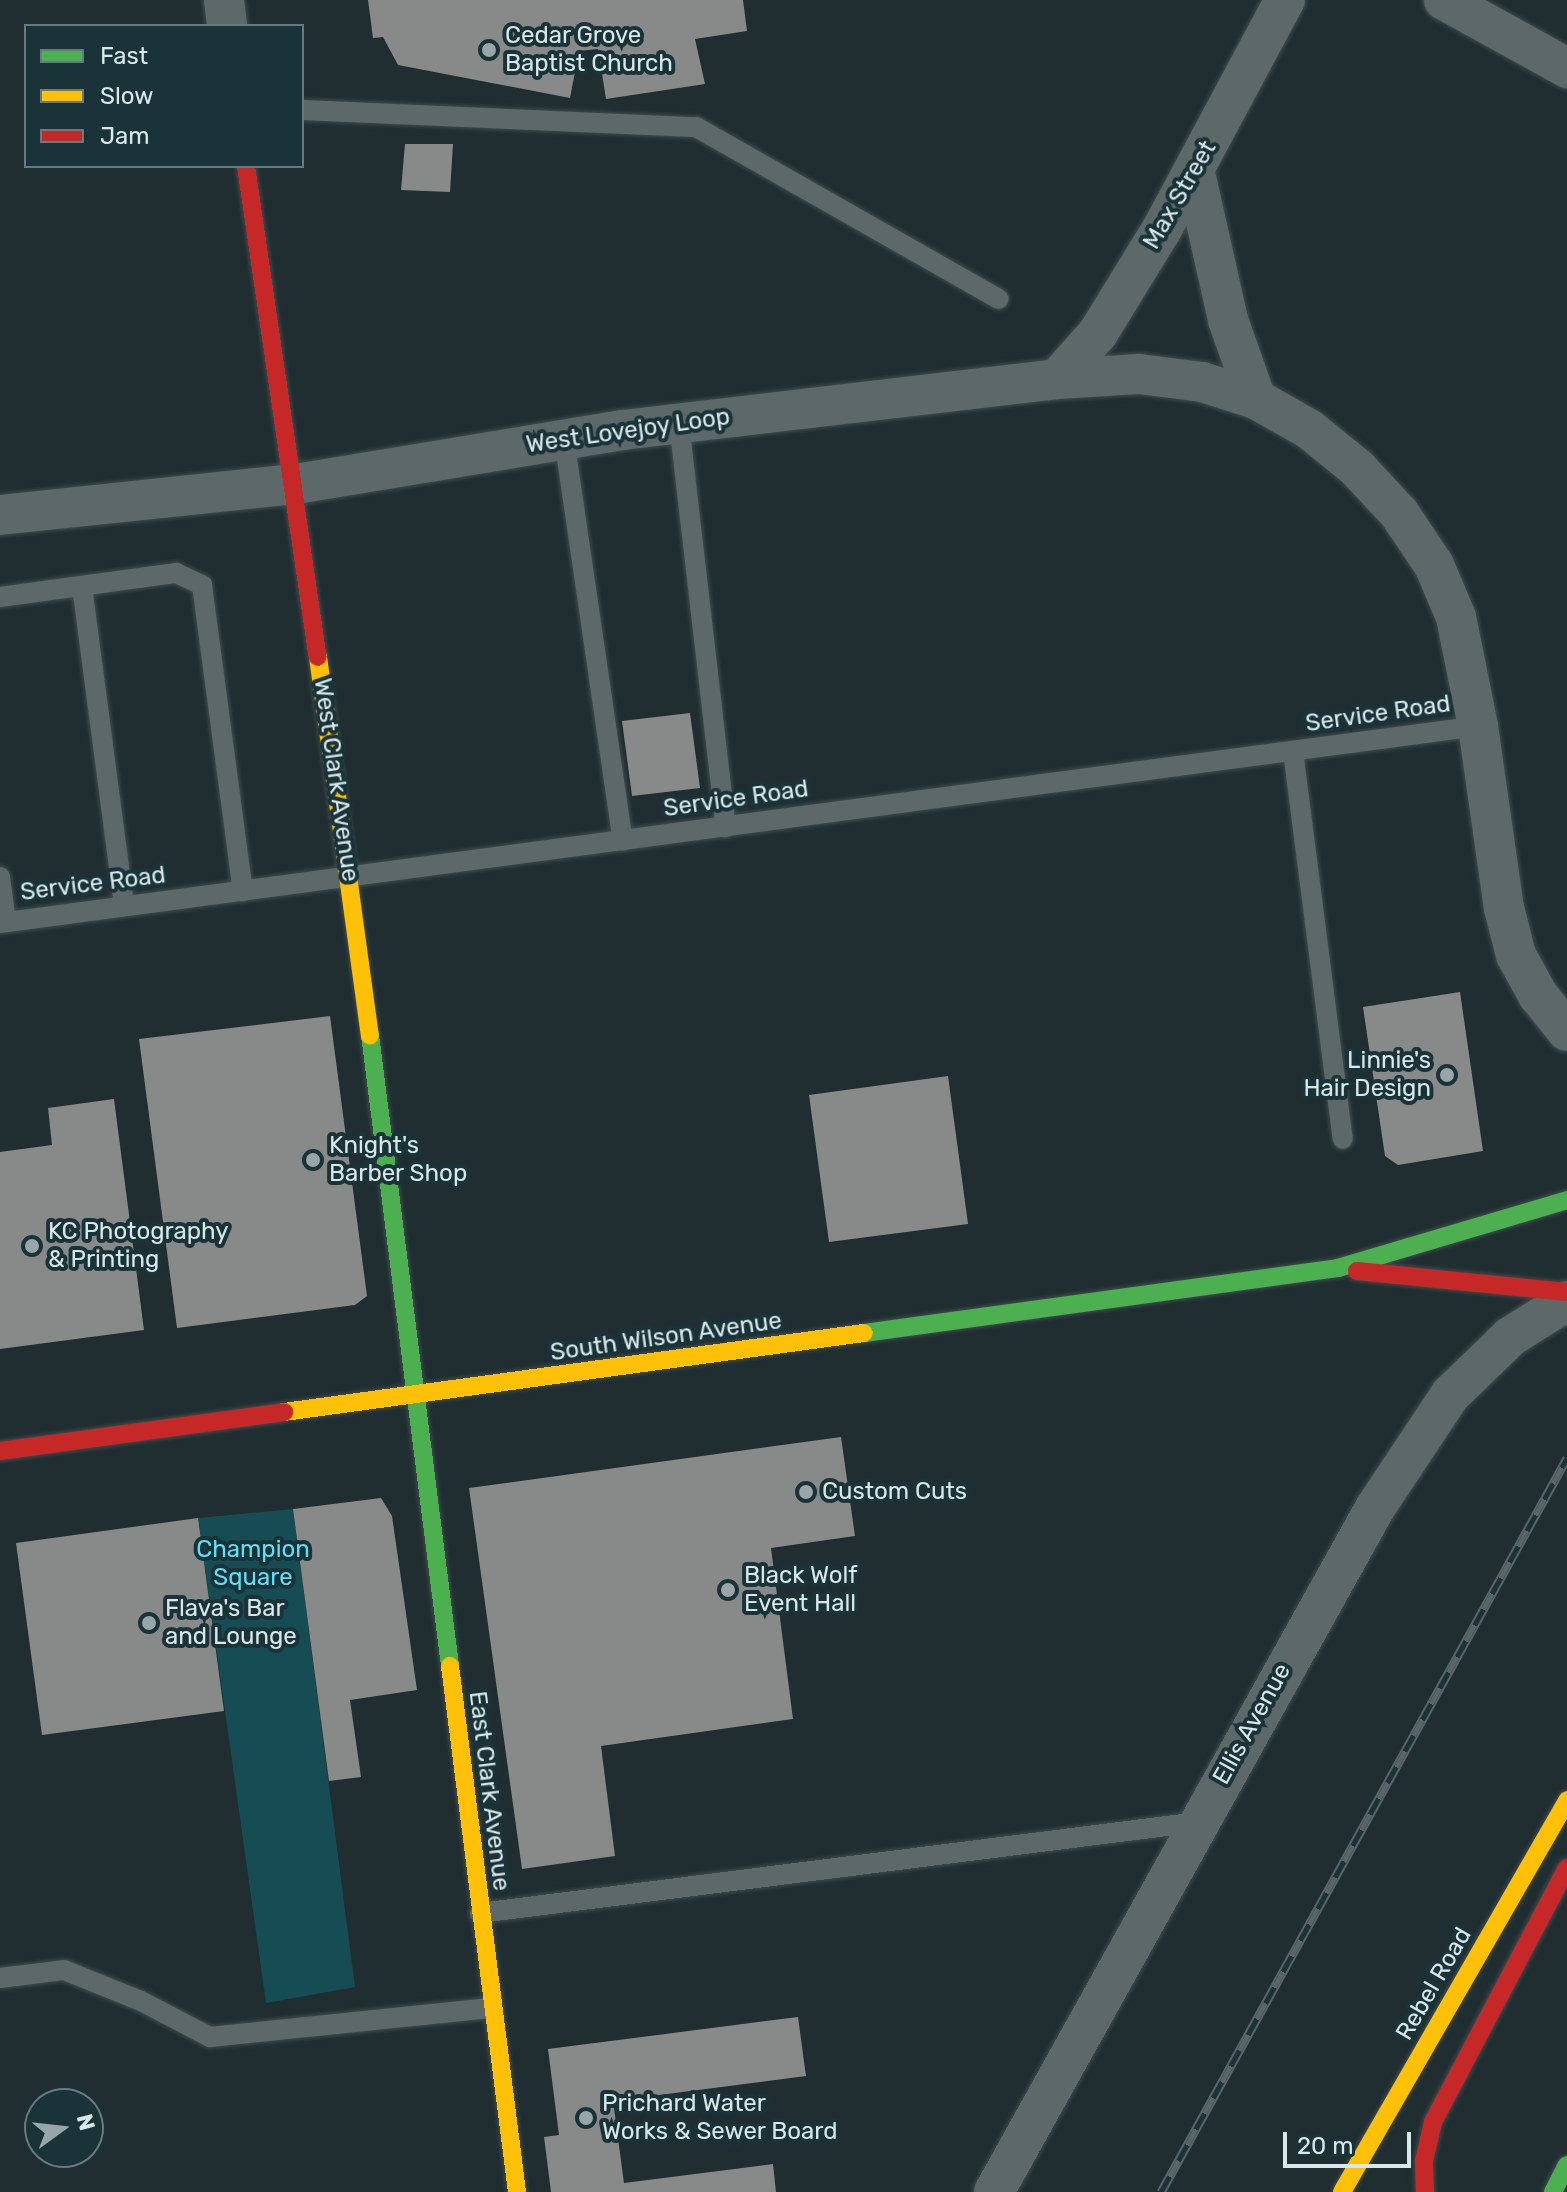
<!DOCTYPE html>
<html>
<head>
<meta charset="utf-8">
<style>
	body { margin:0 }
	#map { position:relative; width:1567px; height:2192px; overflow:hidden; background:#202e31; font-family:Rubik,sans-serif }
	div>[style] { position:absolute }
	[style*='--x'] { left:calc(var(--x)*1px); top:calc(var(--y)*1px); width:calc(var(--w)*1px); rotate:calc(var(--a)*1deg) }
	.green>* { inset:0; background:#164c54 }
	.building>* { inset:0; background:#888a89 }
	.roads { filter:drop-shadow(0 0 2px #3f4c4e) drop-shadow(0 0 2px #3f4c4e) }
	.lane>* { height:20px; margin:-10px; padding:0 10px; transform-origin:10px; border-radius:10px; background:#5d6869 }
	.street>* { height:40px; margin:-20px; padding:0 20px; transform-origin:20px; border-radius:20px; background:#5d6869 }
	.fast>* { height:18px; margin:-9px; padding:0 9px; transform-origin:9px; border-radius:9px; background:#4caf50 }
	.slow>* { height:18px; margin:-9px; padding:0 9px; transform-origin:9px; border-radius:9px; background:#ffc107 }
	.jam>* { height:18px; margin:-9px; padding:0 9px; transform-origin:9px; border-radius:9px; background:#c62828 }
	.rail>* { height:9px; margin-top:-4.5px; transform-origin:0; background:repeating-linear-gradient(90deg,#193338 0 18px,#5a6567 0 36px); box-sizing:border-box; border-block:2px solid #5a6567 }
	.dots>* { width:22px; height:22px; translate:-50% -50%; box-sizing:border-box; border:4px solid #193338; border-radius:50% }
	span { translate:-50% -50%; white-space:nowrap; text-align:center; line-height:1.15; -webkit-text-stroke:8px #193338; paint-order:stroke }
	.poi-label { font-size:24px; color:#d8e7ea }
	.left { translate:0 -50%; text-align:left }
	.right { translate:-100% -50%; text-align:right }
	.street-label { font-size:24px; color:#d8e7ea }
	.park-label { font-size:24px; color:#61dff5 }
	.legend { position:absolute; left:24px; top:24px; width:280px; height:144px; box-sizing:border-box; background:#193338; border:2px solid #657b7f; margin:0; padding:10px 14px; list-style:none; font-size:24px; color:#d8e7ea }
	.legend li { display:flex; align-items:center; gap:16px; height:40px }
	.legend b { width:40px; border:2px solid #657b7f }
	.north { position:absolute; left:24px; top:2088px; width:80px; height:80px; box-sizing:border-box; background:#193338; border:2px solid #657b7f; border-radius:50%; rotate:75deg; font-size:22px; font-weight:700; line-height:32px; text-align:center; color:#d8e7ea }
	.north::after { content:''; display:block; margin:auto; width:28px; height:36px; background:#98a6a9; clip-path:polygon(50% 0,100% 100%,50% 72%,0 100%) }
	.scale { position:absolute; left:1283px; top:2132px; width:128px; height:36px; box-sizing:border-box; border:4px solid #d8e7ea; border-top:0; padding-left:10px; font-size:24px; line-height:28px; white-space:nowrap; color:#d8e7ea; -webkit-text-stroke:6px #193338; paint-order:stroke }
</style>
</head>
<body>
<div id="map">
	<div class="green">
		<i style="clip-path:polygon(293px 1509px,355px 1987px,266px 2003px,198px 1518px)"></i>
	</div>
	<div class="building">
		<i style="clip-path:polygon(368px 0,743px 0,747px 31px,695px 39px,705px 84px,606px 99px,598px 49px,579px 51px,570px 98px,398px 65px,383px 37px,373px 38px)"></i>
		<i style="clip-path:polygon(405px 144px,453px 144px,450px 192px,401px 190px)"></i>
		<i style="clip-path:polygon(690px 713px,700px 788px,632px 796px,622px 721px)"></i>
		<i style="clip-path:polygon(1460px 992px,1483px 1151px,1398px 1165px,1385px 1156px,1363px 1007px)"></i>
		<i style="clip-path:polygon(330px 1016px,367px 1296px,355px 1305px,177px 1328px,139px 1039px)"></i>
		<i style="clip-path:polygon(948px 1076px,968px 1224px,829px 1242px,809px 1095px)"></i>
		<i style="clip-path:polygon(114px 1099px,144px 1330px,0 1349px,0 1152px,52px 1145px,48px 1108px)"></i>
		<i style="clip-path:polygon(841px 1437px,855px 1536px,771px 1548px,793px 1719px,601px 1746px,615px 1856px,522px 1869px,469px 1488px)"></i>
		<i style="clip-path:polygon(381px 1498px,392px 1516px,417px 1690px,350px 1700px,361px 1777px,329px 1781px,293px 1509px)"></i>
		<i style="clip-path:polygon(198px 1518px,224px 1711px,42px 1735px,16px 1543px)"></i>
		<i style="clip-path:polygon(798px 2017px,806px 2076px,613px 2101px,624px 2183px,773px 2164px,776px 2192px,551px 2192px,544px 2137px,559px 2135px,548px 2049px)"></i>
	</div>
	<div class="roads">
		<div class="lane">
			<i style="--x:302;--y:110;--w:394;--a:2.5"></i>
			<i style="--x:696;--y:127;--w:348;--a:29.6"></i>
			<i style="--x:679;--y:423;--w:407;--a:83.4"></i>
			<i style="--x:564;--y:438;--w:407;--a:81.7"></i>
			<i style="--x:82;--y:586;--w:323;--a:82.5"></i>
			<i style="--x:0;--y:597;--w:178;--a:-7.8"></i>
			<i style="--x:176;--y:573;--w:29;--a:25"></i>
			<i style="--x:202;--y:585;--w:309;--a:82.4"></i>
			<i style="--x:1293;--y:751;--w:391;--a:82.7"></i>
			<i style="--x:0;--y:877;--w:45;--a:82.4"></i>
			<i style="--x:0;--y:923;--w:1491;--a:-7.59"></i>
			<i style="--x:480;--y:1913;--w:724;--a:-7.22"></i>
			<i style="--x:0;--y:1978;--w:64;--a:-7.1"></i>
			<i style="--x:64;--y:1970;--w:83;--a:21.9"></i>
			<i style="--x:141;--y:2001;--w:78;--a:27.6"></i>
			<i style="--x:210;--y:2037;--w:284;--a:-5.9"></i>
		</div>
		<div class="street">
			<i style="--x:224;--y:0;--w:26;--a:83"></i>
			<i style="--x:1444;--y:0;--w:141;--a:28.9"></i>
			<i style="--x:1195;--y:173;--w:151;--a:77.3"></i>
			<i style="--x:1228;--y:320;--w:84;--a:70.5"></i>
			<i style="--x:1057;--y:379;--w:62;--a:-48.3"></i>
			<i style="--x:1098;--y:333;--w:122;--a:-58.4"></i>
			<i style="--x:1162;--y:229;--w:260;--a:-61.8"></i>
			<i style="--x:0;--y:515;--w:298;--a:-6"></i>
			<i style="--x:296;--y:484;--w:331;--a:-9.4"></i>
			<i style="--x:623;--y:430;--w:437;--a:-6.7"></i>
			<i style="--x:1057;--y:379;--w:82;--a:-3.5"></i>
			<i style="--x:1139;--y:374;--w:64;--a:7.2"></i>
			<i style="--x:1202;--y:382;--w:57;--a:17.5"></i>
			<i style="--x:1256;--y:399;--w:61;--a:29.5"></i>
			<i style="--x:1309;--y:429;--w:62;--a:39.1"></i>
			<i style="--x:1357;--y:468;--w:62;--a:47"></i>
			<i style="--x:1399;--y:513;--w:63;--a:56.1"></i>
			<i style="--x:1434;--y:565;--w:56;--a:67.1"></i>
			<i style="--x:1456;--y:617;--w:111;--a:78.6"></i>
			<i style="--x:1478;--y:726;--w:184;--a:81.9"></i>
			<i style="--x:1504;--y:908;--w:49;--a:75.7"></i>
			<i style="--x:1516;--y:955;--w:46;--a:61.2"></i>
			<i style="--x:1538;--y:995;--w:46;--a:51.1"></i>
			<i style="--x:994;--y:2192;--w:783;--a:-60.88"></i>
			<i style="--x:1375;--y:1508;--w:136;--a:-56.4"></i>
			<i style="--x:1450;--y:1395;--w:83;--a:-44"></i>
			<i style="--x:1510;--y:1337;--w:67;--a:-32.3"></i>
		</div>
		<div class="fast">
			<i style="--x:370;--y:1035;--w:636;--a:82.77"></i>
			<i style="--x:864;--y:1333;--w:478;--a:-7.8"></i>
			<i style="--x:1338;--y:1268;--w:239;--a:-16.5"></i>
			<i style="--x:1553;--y:2192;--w:30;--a:-63"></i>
		</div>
		<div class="slow">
			<i style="--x:318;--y:657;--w:382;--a:82.2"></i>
			<i style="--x:284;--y:1412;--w:585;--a:-7.76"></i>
			<i style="--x:450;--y:1666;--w:530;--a:82.74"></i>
			<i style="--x:1342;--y:2192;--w:452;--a:-60.1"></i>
		</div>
		<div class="jam">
			<i style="--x:246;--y:166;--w:496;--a:81.7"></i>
			<i style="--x:1357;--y:1271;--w:211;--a:5.7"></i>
			<i style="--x:0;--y:1451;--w:287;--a:-7.8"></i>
			<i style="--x:1425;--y:2192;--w:31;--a:-92"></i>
			<i style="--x:1424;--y:2161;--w:40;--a:-77"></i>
			<i style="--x:1433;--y:2122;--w:287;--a:-62.2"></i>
		</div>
	</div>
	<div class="rail">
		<i style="--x:1161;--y:2192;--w:839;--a:-61.05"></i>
	</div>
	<div class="dots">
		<i style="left:489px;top:50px;background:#98a6a9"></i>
		<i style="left:1447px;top:1075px;background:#98a6a9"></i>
		<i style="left:313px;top:1160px;background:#98a6a9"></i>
		<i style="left:32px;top:1246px;background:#98a6a9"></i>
		<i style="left:806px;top:1492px;background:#98a6a9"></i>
		<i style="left:728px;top:1590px;background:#98a6a9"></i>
		<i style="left:149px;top:1623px;background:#98a6a9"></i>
		<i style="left:586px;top:2118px;background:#98a6a9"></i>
	</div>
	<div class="poi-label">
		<span class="left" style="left:505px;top:50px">Cedar Grove<br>Baptist Church</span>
		<span class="right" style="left:1431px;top:1075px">Linnie's<br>Hair Design</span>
		<span class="left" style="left:329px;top:1160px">Knight's<br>Barber Shop</span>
		<span class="left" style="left:48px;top:1246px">KC Photography<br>&amp; Printing</span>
		<span class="left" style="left:822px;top:1492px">Custom Cuts</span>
		<span class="left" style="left:744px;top:1590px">Black Wolf<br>Event Hall</span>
		<span class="left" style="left:165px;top:1623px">Flava's Bar<br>and Lounge</span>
		<span class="left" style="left:602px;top:2118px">Prichard Water<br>Works &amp; Sewer Board</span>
	</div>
	<div class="street-label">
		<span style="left:1180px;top:195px;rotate:-60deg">Max Street</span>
		<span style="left:628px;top:431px;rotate:-8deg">West Lovejoy Loop</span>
		<span style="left:1378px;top:714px;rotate:-8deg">Service Road</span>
		<span style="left:336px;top:780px;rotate:82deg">West Clark Avenue</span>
		<span style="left:736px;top:799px;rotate:-8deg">Service Road</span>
		<span style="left:93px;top:884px;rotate:-7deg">Service Road</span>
		<span style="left:666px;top:1337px;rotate:-8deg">South Wilson Avenue</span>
		<span style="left:1252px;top:1724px;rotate:-61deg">Ellis Avenue</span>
		<span style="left:489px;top:1791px;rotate:83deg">East Clark Avenue</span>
		<span style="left:1434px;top:1984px;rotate:-60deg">Rebel Road</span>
	</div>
	<div class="park-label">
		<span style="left:253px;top:1564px">Champion<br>Square</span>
	</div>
	<ul class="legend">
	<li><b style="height:10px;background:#4caf50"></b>Fast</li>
	<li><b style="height:10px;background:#ffc107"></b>Slow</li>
	<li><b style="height:10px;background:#c62828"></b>Jam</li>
	</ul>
	<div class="north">N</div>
	<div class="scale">20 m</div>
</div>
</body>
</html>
